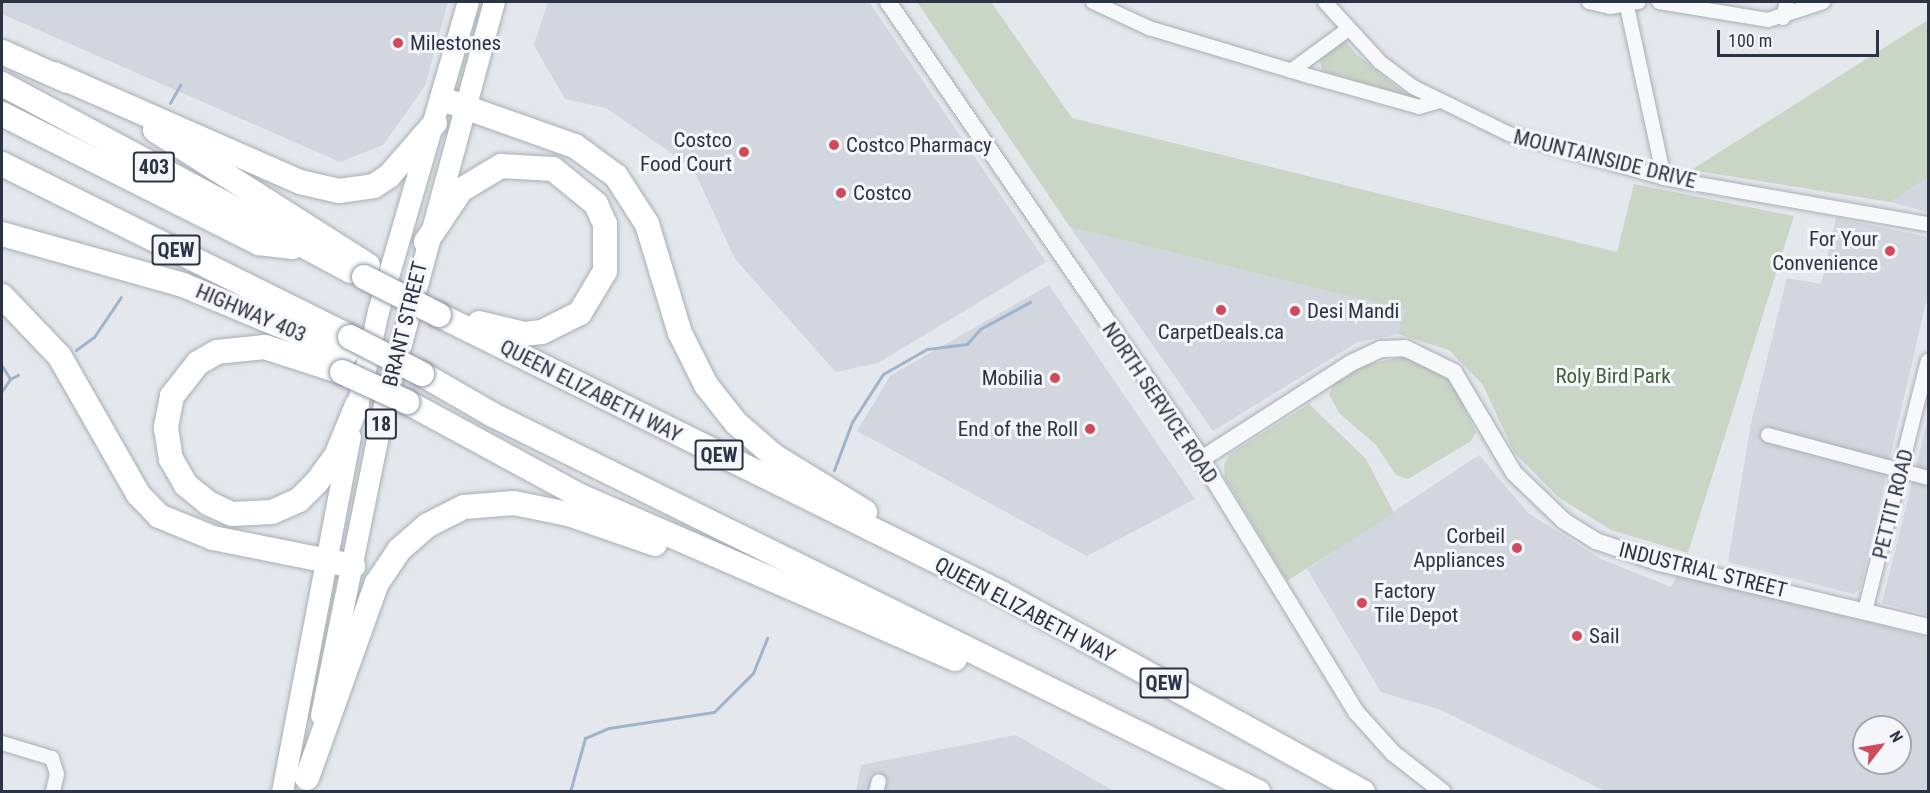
<!DOCTYPE html>
<html>
<head>
<meta charset="utf-8">
<style>
	body { margin:0 }
	#map { position:relative; width:1930px; height:793px; overflow:hidden; background:#e4e7ec; font-family:"Roboto Condensed",sans-serif }
	div>[style] { position:absolute }
	[style*='--x'] { left:calc(var(--x)*1px); top:calc(var(--y)*1px); width:calc(var(--w)*1px); rotate:calc(var(--a)*1deg) }
	.built>* { inset:0; background:#d2d6de }
	.green>* { inset:0; background:#c9d6c5 }
	.stream>* { height:3px; margin:-1.5px; padding:0 1.5px; transform-origin:1.5px; border-radius:1.5px; background:#9fb4cc }
	.roads { filter:drop-shadow(0 0 2px #a9aeb7) drop-shadow(0 0 2px #a9aeb7) }
	.minor>* { height:14px; margin:-7px; padding:0 7px; transform-origin:7px; border-radius:7px; background:#f7f8fa }
	.tertiary>* { height:16px; margin:-8px; padding:0 8px; transform-origin:8px; border-radius:8px; background:#f7f8fa }
	.primary>* { height:21px; margin:-10.5px; padding:0 10.5px; transform-origin:10.5px; border-radius:10.5px; background:#fff }
	.motorway>* { height:24px; margin:-12px; padding:0 12px; transform-origin:12px; border-radius:12px; background:#fff }
	.bridges { filter:drop-shadow(0 0 2px #8b94a3) drop-shadow(0 0 2px #8b94a3) }
	.motorway-bridge>* { height:24px; margin:-12px; padding:0 12px; transform-origin:12px; border-radius:12px; background:#fff }
	.dots>* { width:16px; height:16px; translate:-50% -50%; box-sizing:border-box; border:3px solid #f4f6f9; border-radius:50% }
	span { translate:-50% -50%; white-space:nowrap; text-align:center; line-height:1.15; -webkit-text-stroke:6px #f4f6f9; paint-order:stroke }
	.shield-label span { padding:2px 4px; background:#f4f6f9; border:2px solid; border-radius:4px; -webkit-text-stroke-width:0 }
	.shield-label { font-size:20px; color:#2b3445; font-weight:700 }
	.poi-label { font-size:21px; color:#2b3445 }
	.left { translate:0 -50%; text-align:left }
	.right { translate:-100% -50%; text-align:right }
	.street-label { font-size:21px; color:#2b3445 }
	.park-label { font-size:21px; color:#3f6138 }
	.frame { position:absolute; inset:0; border:3px solid #2b3445; pointer-events:none }
	.north { position:absolute; left:1852px; top:715px; width:60px; height:60px; box-sizing:border-box; background:#f4f6f9; border:2px solid #a4a8b1; border-radius:50%; rotate:59deg; font-size:16px; font-weight:700; line-height:24px; text-align:center; color:#2b3445 }
	.north::after { content:''; display:block; margin:auto; width:21px; height:27px; background:#d1495b; clip-path:polygon(50% 0,100% 100%,50% 72%,0 100%) }
	.scale { position:absolute; left:1717px; top:30px; width:162px; height:27px; box-sizing:border-box; border:3px solid #2b3445; border-top:0; padding-left:8px; font-size:18px; line-height:21px; white-space:nowrap; color:#2b3445; -webkit-text-stroke:4px #f4f6f9; paint-order:stroke }
</style>
</head>
<body>
<div id="map">
	<div class="built">
		<i style="clip-path:polygon(2px 2px,448px 2px,425px 86px,383px 145px,340px 162px,2px 14px)"></i>
		<i style="clip-path:polygon(548px 2px,869px 2px,1046px 262px,878px 363px,836px 372px,735px 259px,693px 168px,606px 108px,565px 99px,534px 45px)"></i>
		<i style="clip-path:polygon(1928px 177px,1928px 212px,1890px 202px)"></i>
		<i style="clip-path:polygon(1836px 218px,1928px 237px,1928px 293px,1860px 589px,1854px 594px,1728px 562px,1751px 423px,1787px 278px,1821px 284px)"></i>
		<i style="clip-path:polygon(1070px 227px,1407px 310px,1398px 334px,1358px 342px,1213px 431px)"></i>
		<i style="clip-path:polygon(1049px 285px,1195px 499px,1087px 556px,857px 431px,890px 376px)"></i>
		<i style="clip-path:polygon(1928px 418px,1928px 615px,1882px 603px)"></i>
		<i style="clip-path:polygon(evenodd,1479px 455px,1528px 513px,1601px 559px,1671px 587px,1678px 574px,1928px 637px,1928px 791px,1605px 791px,1441px 710px,1381px 692px,1307px 569px,1479px 455px,1864px 727px,1900px 727px,1900px 763px,1864px 763px,1864px 727px)"></i>
		<i style="clip-path:polygon(1016px 735px,1114px 791px,856px 792px,861px 765px)"></i>
	</div>
	<div class="green">
		<i style="clip-path:polygon(917px 2px,991px 2px,1072px 118px,1617px 252px,1634px 184px,1794px 216px,1688px 553px,1611px 530px,1558px 497px,1514px 452px,1483px 385px,1449px 350px,1398px 334px,1406px 310px,1070px 227px)"></i>
		<i style="clip-path:polygon(1928px 20px,1928px 177px,1890px 202px,1691px 170px)"></i>
		<i style="clip-path:polygon(1345px 41px,1356px 54px,1408px 96px,1322px 71px,1320px 59px)"></i>
		<i style="clip-path:polygon(1402px 357px,1421px 361px,1453px 383px,1476px 432px,1471px 441px,1408px 479px,1396px 475px,1376px 445px,1339px 413px,1329px 394px,1335px 382px,1367px 364px)"></i>
		<i style="clip-path:polygon(1309px 404px,1366px 459px,1394px 513px,1287px 581px,1225px 478px,1224px 464px,1231px 453px)"></i>
	</div>
	<div class="stream">
		<i style="--x:170;--y:103;--w:21;--a:-61"></i>
		<i style="--x:76;--y:350;--w:22;--a:-36"></i>
		<i style="--x:94;--y:337;--w:48;--a:-56"></i>
		<i style="--x:2;--y:366;--w:15;--a:58"></i>
		<i style="--x:10;--y:379;--w:9;--a:-27"></i>
		<i style="--x:2;--y:391;--w:14;--a:-56"></i>
		<i style="--x:834;--y:470;--w:51;--a:-69.4"></i>
		<i style="--x:852;--y:422;--w:57;--a:-57.1"></i>
		<i style="--x:883;--y:374;--w:51;--a:-29.6"></i>
		<i style="--x:927;--y:349;--w:40;--a:-7.1"></i>
		<i style="--x:967;--y:344;--w:20;--a:-49"></i>
		<i style="--x:980;--y:329;--w:57;--a:-28.4"></i>
		<i style="--x:570;--y:792;--w:56;--a:-74.5"></i>
		<i style="--x:585;--y:738;--w:26;--a:-23"></i>
		<i style="--x:609;--y:728;--w:106;--a:-8.7"></i>
		<i style="--x:714;--y:712;--w:55;--a:-45"></i>
		<i style="--x:753;--y:673;--w:38;--a:-68"></i>
	</div>
	<div class="roads">
		<div class="minor">
			<i style="--x:1093;--y:2;--w:62;--a:24.9"></i>
			<i style="--x:1149;--y:28;--w:167;--a:16.7"></i>
			<i style="--x:1309;--y:76;--w:114;--a:15.7"></i>
			<i style="--x:1419;--y:107;--w:18;--a:-16"></i>
			<i style="--x:1325;--y:2;--w:81;--a:47.5"></i>
			<i style="--x:1380;--y:62;--w:41;--a:37.1"></i>
			<i style="--x:1413;--y:87;--w:107;--a:26.1"></i>
			<i style="--x:1509;--y:134;--w:161;--a:15.8"></i>
			<i style="--x:1664;--y:178;--w:268;--a:9.9"></i>
			<i style="--x:1589;--y:2;--w:22;--a:13"></i>
			<i style="--x:1610;--y:7;--w:29;--a:-10"></i>
			<i style="--x:1626;--y:2;--w:180;--a:77.8"></i>
			<i style="--x:1659;--y:2;--w:110;--a:9.4"></i>
			<i style="--x:1768;--y:20;--w:58;--a:-18.1"></i>
			<i style="--x:1783;--y:18;--w:16;--a:-76"></i>
			<i style="--x:1291;--y:71;--w:69;--a:-36.2"></i>
			<i style="--x:1768;--y:435;--w:166;--a:15"></i>
			<i style="--x:1865;--y:611;--w:258;--a:-75.9"></i>
			<i style="--x:2;--y:743;--w:52;--a:16.7"></i>
			<i style="--x:52;--y:758;--w:17;--a:73"></i>
			<i style="--x:57;--y:774;--w:18;--a:103"></i>
			<i style="--x:876;--y:792;--w:11;--a:-75"></i>
		</div>
		<div class="tertiary">
			<i style="--x:888;--y:2;--w:542;--a:55.52"></i>
			<i style="--x:1195;--y:449;--w:310;--a:58.5"></i>
			<i style="--x:1357;--y:713;--w:54;--a:48"></i>
			<i style="--x:1393;--y:753;--w:63;--a:38"></i>
			<i style="--x:1200;--y:460;--w:179;--a:-32.7"></i>
			<i style="--x:1351;--y:363;--w:33;--a:-25"></i>
			<i style="--x:1381;--y:349;--w:24;--a:-2"></i>
			<i style="--x:1405;--y:348;--w:55;--a:26.1"></i>
			<i style="--x:1454;--y:372;--w:117;--a:59.3"></i>
			<i style="--x:1514;--y:473;--w:69;--a:43.8"></i>
			<i style="--x:1564;--y:521;--w:38;--a:32"></i>
			<i style="--x:1596;--y:541;--w:68;--a:19"></i>
			<i style="--x:1660;--y:563;--w:276;--a:13.4"></i>
		</div>
		<div class="primary">
			<i style="--x:359;--y:397;--w:88;--a:-77.5"></i>
			<i style="--x:378;--y:311;--w:322;--a:-73.8"></i>
			<i style="--x:321;--y:715;--w:315;--a:-78.5"></i>
			<i style="--x:384;--y:406;--w:419;--a:-74.8"></i>
			<i style="--x:282;--y:792;--w:362;--a:-79.2"></i>
		</div>
		<div class="motorway">
			<i style="--x:2;--y:52;--w:71;--a:24"></i>
			<i style="--x:54;--y:74;--w:269;--a:23.7"></i>
			<i style="--x:300;--y:182;--w:40;--a:13"></i>
			<i style="--x:339;--y:191;--w:35;--a:-8"></i>
			<i style="--x:374;--y:186;--w:18;--a:-34"></i>
			<i style="--x:389;--y:176;--w:70;--a:-49"></i>
			<i style="--x:2;--y:84;--w:396;--a:28.2"></i>
			<i style="--x:442;--y:99;--w:141;--a:19.5"></i>
			<i style="--x:575;--y:146;--w:51;--a:36.2"></i>
			<i style="--x:616;--y:176;--w:57;--a:57.1"></i>
			<i style="--x:647;--y:224;--w:114;--a:73.2"></i>
			<i style="--x:680;--y:333;--w:58;--a:63.4"></i>
			<i style="--x:706;--y:385;--w:48;--a:51.7"></i>
			<i style="--x:736;--y:423;--w:50;--a:41"></i>
			<i style="--x:774;--y:456;--w:107;--a:31.6"></i>
			<i style="--x:2;--y:114;--w:288;--a:26.7"></i>
			<i style="--x:259;--y:243;--w:34;--a:7"></i>
			<i style="--x:155;--y:130;--w:252;--a:32.4"></i>
			<i style="--x:2;--y:164;--w:389;--a:26.4"></i>
			<i style="--x:2;--y:234;--w:188;--a:15.7"></i>
			<i style="--x:183;--y:285;--w:177;--a:22.6"></i>
			<i style="--x:426;--y:242;--w:63;--a:-56.1"></i>
			<i style="--x:461;--y:190;--w:47;--a:-31"></i>
			<i style="--x:501;--y:166;--w:52;--a:3.3"></i>
			<i style="--x:553;--y:169;--w:55;--a:39.1"></i>
			<i style="--x:596;--y:204;--w:22;--a:66"></i>
			<i style="--x:605;--y:224;--w:47;--a:90"></i>
			<i style="--x:605;--y:271;--w:49;--a:120.8"></i>
			<i style="--x:580;--y:313;--w:42;--a:153.4"></i>
			<i style="--x:542;--y:332;--w:18;--a:174"></i>
			<i style="--x:524;--y:334;--w:46;--a:-166.3"></i>
			<i style="--x:2;--y:296;--w:84;--a:46.4"></i>
			<i style="--x:60;--y:357;--w:158;--a:60.3"></i>
			<i style="--x:138;--y:494;--w:30;--a:46"></i>
			<i style="--x:159;--y:516;--w:58;--a:22.2"></i>
			<i style="--x:213;--y:538;--w:143;--a:11.3"></i>
			<i style="--x:439;--y:315;--w:627;--a:26.32"></i>
			<i style="--x:1001;--y:593;--w:413;--a:28.8"></i>
			<i style="--x:342;--y:372;--w:81;--a:-162"></i>
			<i style="--x:265;--y:347;--w:48;--a:174.1"></i>
			<i style="--x:217;--y:352;--w:22;--a:150"></i>
			<i style="--x:198;--y:363;--w:42;--a:128.2"></i>
			<i style="--x:172;--y:396;--w:33;--a:101"></i>
			<i style="--x:166;--y:428;--w:31;--a:81"></i>
			<i style="--x:171;--y:459;--w:30;--a:60"></i>
			<i style="--x:186;--y:485;--w:28;--a:39"></i>
			<i style="--x:208;--y:503;--w:26;--a:25"></i>
			<i style="--x:232;--y:514;--w:40;--a:-2.9"></i>
			<i style="--x:272;--y:512;--w:30;--a:-24"></i>
			<i style="--x:299;--y:500;--w:25;--a:-45"></i>
			<i style="--x:317;--y:482;--w:32;--a:-54"></i>
			<i style="--x:336;--y:456;--w:55;--a:-67.6"></i>
			<i style="--x:422;--y:374;--w:82;--a:30"></i>
			<i style="--x:493;--y:415;--w:853;--a:26.23"></i>
			<i style="--x:407;--y:402;--w:195;--a:28.5"></i>
			<i style="--x:578;--y:495;--w:411;--a:23.5"></i>
			<i style="--x:307;--y:778;--w:207;--a:-70.3"></i>
			<i style="--x:377;--y:583;--w:40;--a:-56"></i>
			<i style="--x:399;--y:550;--w:38;--a:-41"></i>
			<i style="--x:428;--y:525;--w:40;--a:-26.6"></i>
			<i style="--x:464;--y:507;--w:50;--a:-4.6"></i>
			<i style="--x:514;--y:503;--w:55;--a:11.5"></i>
			<i style="--x:568;--y:514;--w:92;--a:19"></i>
		</div>
	</div>
	<div class="bridges">
		<div class="motorway-bridge">
			<i style="--x:364;--y:277;--w:84;--a:26.9"></i>
			<i style="--x:350;--y:337;--w:81;--a:27.2"></i>
			<i style="--x:342;--y:372;--w:72;--a:24.8"></i>
		</div>
	</div>
	<div class="dots">
		<i style="left:398px;top:43px;background:#d1495b"></i>
		<i style="left:834px;top:145px;background:#d1495b"></i>
		<i style="left:744px;top:152px;background:#d1495b"></i>
		<i style="left:841px;top:193px;background:#d1495b"></i>
		<i style="left:1890px;top:251px;background:#d1495b"></i>
		<i style="left:1221px;top:310px;background:#d1495b"></i>
		<i style="left:1295px;top:311px;background:#d1495b"></i>
		<i style="left:1055px;top:378px;background:#d1495b"></i>
		<i style="left:1090px;top:429px;background:#d1495b"></i>
		<i style="left:1517px;top:548px;background:#d1495b"></i>
		<i style="left:1362px;top:603px;background:#d1495b"></i>
		<i style="left:1577px;top:636px;background:#d1495b"></i>
	</div>
	<div class="shield-label">
		<span style="left:154px;top:167px">403</span>
		<span style="left:176px;top:250px">QEW</span>
		<span style="left:381px;top:424px">18</span>
		<span style="left:719px;top:455px">QEW</span>
		<span style="left:1164px;top:683px">QEW</span>
	</div>
	<div class="poi-label">
		<span class="left" style="left:410px;top:43px">Milestones</span>
		<span class="right" style="left:732px;top:152px">Costco<br>Food Court</span>
		<span class="left" style="left:846px;top:145px">Costco Pharmacy</span>
		<span class="left" style="left:853px;top:193px">Costco</span>
		<span class="right" style="left:1878px;top:251px">For Your<br>Convenience</span>
		<span class="left" style="left:1307px;top:311px">Desi Mandi</span>
		<span style="left:1221px;top:332px">CarpetDeals.ca</span>
		<span class="right" style="left:1043px;top:378px">Mobilia</span>
		<span class="right" style="left:1078px;top:429px">End of the Roll</span>
		<span class="right" style="left:1505px;top:548px">Corbeil<br>Appliances</span>
		<span class="left" style="left:1374px;top:603px">Factory<br>Tile Depot</span>
		<span class="left" style="left:1589px;top:636px">Sail</span>
	</div>
	<div class="street-label">
		<span style="left:1605px;top:159px;rotate:14deg">MOUNTAINSIDE DRIVE</span>
		<span style="left:251px;top:313px;rotate:23deg">HIGHWAY 403</span>
		<span style="left:405px;top:324px;rotate:-76deg">BRANT STREET</span>
		<span style="left:591px;top:391px;rotate:27deg">QUEEN ELIZABETH WAY</span>
		<span style="left:1160px;top:403px;rotate:56deg">NORTH SERVICE ROAD</span>
		<span style="left:1893px;top:504px;rotate:-76deg">PETTIT ROAD</span>
		<span style="left:1703px;top:570px;rotate:14deg">INDUSTRIAL STREET</span>
		<span style="left:1025px;top:610px;rotate:28deg">QUEEN ELIZABETH WAY</span>
	</div>
	<div class="park-label">
		<span style="left:1613px;top:376px">Roly Bird Park</span>
	</div>
	<div class="frame"></div>
	<div class="north">N</div>
	<div class="scale">100 m</div>
</div>
</body>
</html>
